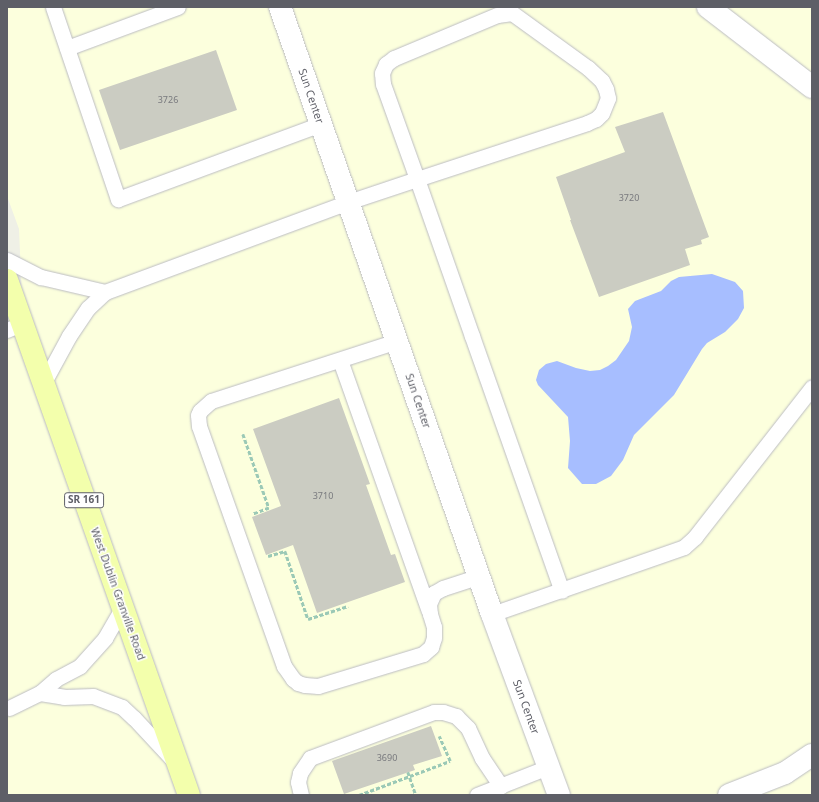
<!DOCTYPE html>
<html>
<head>
<meta charset="utf-8">
<style>
	body { margin:0 }
	#map { position:relative; width:819px; height:802px; overflow:hidden; background:#eff0e6; font-family:"Noto Sans",sans-serif }
	div>[style] { position:absolute }
	[style*='--x'] { left:calc(var(--x)*1px); top:calc(var(--y)*1px); width:calc(var(--w)*1px); rotate:calc(var(--a)*1deg) }
	.commercial>* { inset:0; background:#fcffdd }
	.water>* { inset:0; background:#a7beff }
	.building>* { inset:0; background:#cbccc2 }
	.path>* { height:2.5px; margin-top:-1.25px; transform-origin:0; background:repeating-linear-gradient(90deg,#9bc9b6 0 4px,transparent 0 6px) }
	.roads { filter:drop-shadow(0 0 1px #bbbcc2) drop-shadow(0 0 1px #bbbcc2) }
	.lane>* { height:15px; margin:-7.5px; padding:0 7.5px; transform-origin:7.5px; border-radius:7.5px; background:#fff }
	.street>* { height:22px; margin:-11px; padding:0 11px; transform-origin:11px; border-radius:11px; background:#fff }
	.primary>* { height:22px; margin:-11px; padding:0 11px; transform-origin:11px; border-radius:11px; background:#f3ffac }
	span { translate:-50% -50%; white-space:nowrap; text-align:center; line-height:1.15; -webkit-text-stroke:3px #fff; paint-order:stroke }
	.number-label { font-size:9px; color:#797a7e }
	.number-label span { -webkit-text-stroke-width:0 }
	.shield-label span { padding:1px 3px; background:#fff; border:1px solid; border-radius:3px; -webkit-text-stroke-width:0 }
	.shield-label { font-size:10px; color:#5e5f67; font-weight:700 }
	.street-label { font-size:11px; color:#5e5f67 }
	.frame { position:absolute; inset:0; border:8px solid #5e5f67; pointer-events:none }
</style>
</head>
<body>
<div id="map">
	<div class="commercial">
		<i style="clip-path:polygon(7px 7px,812px 7px,812px 795px,7px 795px,7px 289px,23px 322px,19px 229px,7px 196px)"></i>
	</div>
	<div class="water">
		<i style="clip-path:polygon(712px 274px,735px 282px,743px 291px,744px 308px,738px 319px,725px 332px,707px 343px,702px 349px,674px 395px,634px 435px,623px 460px,611px 476px,596px 484px,582px 484px,568px 468px,570px 441px,568px 417px,538px 385px,536px 380px,539px 370px,546px 364px,557px 361px,576px 368px,590px 371px,600px 370px,608px 366px,616px 360px,629px 341px,632px 327px,628px 309px,635px 301px,661px 291px,671px 281px,679px 277px)"></i>
	</div>
	<div class="building">
		<i style="clip-path:polygon(216px 50px,237px 110px,120px 150px,99px 90px)"></i>
		<i style="clip-path:polygon(663px 112px,709px 237px,701px 240px,702px 244px,685px 249px,690px 265px,599px 297px,570px 220px,571px 220px,556px 177px,625px 152px,615px 127px)"></i>
		<i style="clip-path:polygon(339px 398px,370px 484px,366px 485px,391px 555px,395px 554px,405px 582px,317px 613px,293px 545px,266px 555px,252px 517px,281px 506px,253px 429px)"></i>
		<i style="clip-path:polygon(431px 726px,442px 756px,413px 765px,415px 770px,344px 794px,332px 761px)"></i>
	</div>
	<div class="path">
		<i style="--x:243;--y:434;--w:78;--a:70.6"></i>
		<i style="--x:269;--y:508;--w:17;--a:159"></i>
		<i style="--x:268;--y:556;--w:18;--a:-16"></i>
		<i style="--x:285;--y:551;--w:72;--a:71.3"></i>
		<i style="--x:308;--y:619;--w:42;--a:-18"></i>
		<i style="--x:408;--y:772;--w:24;--a:71"></i>
		<i style="--x:359;--y:795;--w:97;--a:-20.5"></i>
		<i style="--x:450;--y:761;--w:27;--a:-114"></i>
	</div>
	<div class="roads">
		<div class="lane">
			<i style="--x:53;--y:7;--w:203;--a:71.3"></i>
			<i style="--x:118;--y:199;--w:216;--a:-20.3"></i>
			<i style="--x:67;--y:48;--w:118;--a:-20.3"></i>
			<i style="--x:7;--y:260;--w:38;--a:27"></i>
			<i style="--x:41;--y:277;--w:66;--a:13.2"></i>
			<i style="--x:7;--y:330;--w:17;--a:-24"></i>
			<i style="--x:397;--y:341;--w:195;--a:162.1"></i>
			<i style="--x:211;--y:401;--w:15;--a:138"></i>
			<i style="--x:200;--y:411;--w:4;--a:117"></i>
			<i style="--x:198;--y:415;--w:11;--a:85"></i>
			<i style="--x:199;--y:426;--w:255;--a:70.5"></i>
			<i style="--x:284;--y:666;--w:16;--a:55"></i>
			<i style="--x:293;--y:679;--w:6;--a:39"></i>
			<i style="--x:298;--y:683;--w:7;--a:16"></i>
			<i style="--x:305;--y:685;--w:13;--a:4"></i>
			<i style="--x:318;--y:686;--w:110;--a:-16.9"></i>
			<i style="--x:423;--y:654;--w:11;--a:-41"></i>
			<i style="--x:431;--y:647;--w:9;--a:-72"></i>
			<i style="--x:434;--y:638;--w:11;--a:-90"></i>
			<i style="--x:434;--y:627;--w:14;--a:-107"></i>
			<i style="--x:430;--y:614;--w:10;--a:-96"></i>
			<i style="--x:429;--y:604;--w:12;--a:-66"></i>
			<i style="--x:434;--y:593;--w:10;--a:-29"></i>
			<i style="--x:443;--y:588;--w:38;--a:-18"></i>
			<i style="--x:340;--y:360;--w:266;--a:70.5"></i>
			<i style="--x:44;--y:382;--w:52;--a:-61.5"></i>
			<i style="--x:69;--y:336;--w:34;--a:-56"></i>
			<i style="--x:88;--y:308;--w:23;--a:-43"></i>
			<i style="--x:105;--y:292;--w:259;--a:-20.3"></i>
			<i style="--x:348;--y:202;--w:73;--a:-18.4"></i>
			<i style="--x:417;--y:179;--w:179;--a:-18.2"></i>
			<i style="--x:587;--y:123;--w:10;--a:-24"></i>
			<i style="--x:596;--y:119;--w:8;--a:-45"></i>
			<i style="--x:602;--y:113;--w:16;--a:-68"></i>
			<i style="--x:608;--y:98;--w:9;--a:-103"></i>
			<i style="--x:606;--y:89;--w:9;--a:-117"></i>
			<i style="--x:602;--y:81;--w:19;--a:-137"></i>
			<i style="--x:588;--y:68;--w:94;--a:-144.1"></i>
			<i style="--x:512;--y:13;--w:15;--a:172"></i>
			<i style="--x:497;--y:15;--w:112;--a:157.3"></i>
			<i style="--x:394;--y:58;--w:10;--a:143"></i>
			<i style="--x:386;--y:64;--w:10;--a:114"></i>
			<i style="--x:382;--y:73;--w:11;--a:85"></i>
			<i style="--x:383;--y:84;--w:101;--a:70.3"></i>
			<i style="--x:417;--y:179;--w:166;--a:70.7"></i>
			<i style="--x:472;--y:336;--w:270;--a:70.6"></i>
			<i style="--x:492;--y:614;--w:203;--a:-19.2"></i>
			<i style="--x:684;--y:547;--w:15;--a:-42"></i>
			<i style="--x:695;--y:537;--w:190;--a:-52"></i>
			<i style="--x:40;--y:693;--w:24;--a:9"></i>
			<i style="--x:64;--y:697;--w:29;--a:-2"></i>
			<i style="--x:93;--y:696;--w:31;--a:21"></i>
			<i style="--x:122;--y:707;--w:16;--a:43"></i>
			<i style="--x:134;--y:718;--w:57;--a:47.1"></i>
			<i style="--x:9;--y:708;--w:34;--a:-26"></i>
			<i style="--x:40;--y:693;--w:21;--a:-41"></i>
			<i style="--x:56;--y:679;--w:27;--a:-28"></i>
			<i style="--x:80;--y:666;--w:38;--a:-48"></i>
			<i style="--x:105;--y:638;--w:34;--a:-60"></i>
			<i style="--x:301;--y:795;--w:13;--a:-103"></i>
			<i style="--x:298;--y:782;--w:9;--a:-77"></i>
			<i style="--x:300;--y:773;--w:18;--a:-56"></i>
			<i style="--x:310;--y:758;--w:132;--a:-20.4"></i>
			<i style="--x:434;--y:712;--w:9;--a:0"></i>
			<i style="--x:443;--y:712;--w:14;--a:17"></i>
			<i style="--x:456;--y:716;--w:17;--a:45"></i>
			<i style="--x:468;--y:728;--w:33;--a:65"></i>
			<i style="--x:482;--y:758;--w:34;--a:56"></i>
			<i style="--x:477;--y:795;--w:76;--a:-21.5"></i>
		</div>
		<div class="street">
			<i style="--x:280;--y:7;--w:643;--a:70.75"></i>
			<i style="--x:492;--y:614;--w:193;--a:69.7"></i>
			<i style="--x:708;--y:7;--w:131;--a:37.6"></i>
			<i style="--x:729;--y:795;--w:60;--a:-21.4"></i>
			<i style="--x:785;--y:773;--w:32;--a:-34"></i>
		</div>
		<div class="primary">
			<i style="--x:7;--y:280;--w:546;--a:70.54"></i>
		</div>
	</div>
	<div class="number-label">
		<span style="left:168px;top:100px">3726</span>
		<span style="left:629px;top:198px">3720</span>
		<span style="left:323px;top:496px">3710</span>
		<span style="left:387px;top:758px">3690</span>
	</div>
	<div class="shield-label">
		<span style="left:84px;top:500px">SR 161</span>
	</div>
	<div class="street-label">
		<span style="left:311px;top:96px;rotate:71deg">Sun Center</span>
		<span style="left:418px;top:401px;rotate:71deg">Sun Center</span>
		<span style="left:118px;top:594px;rotate:70deg">West Dublin Granville Road</span>
		<span style="left:526px;top:707px;rotate:70deg">Sun Center</span>
	</div>
	<div class="frame"></div>
</div>
</body>
</html>
